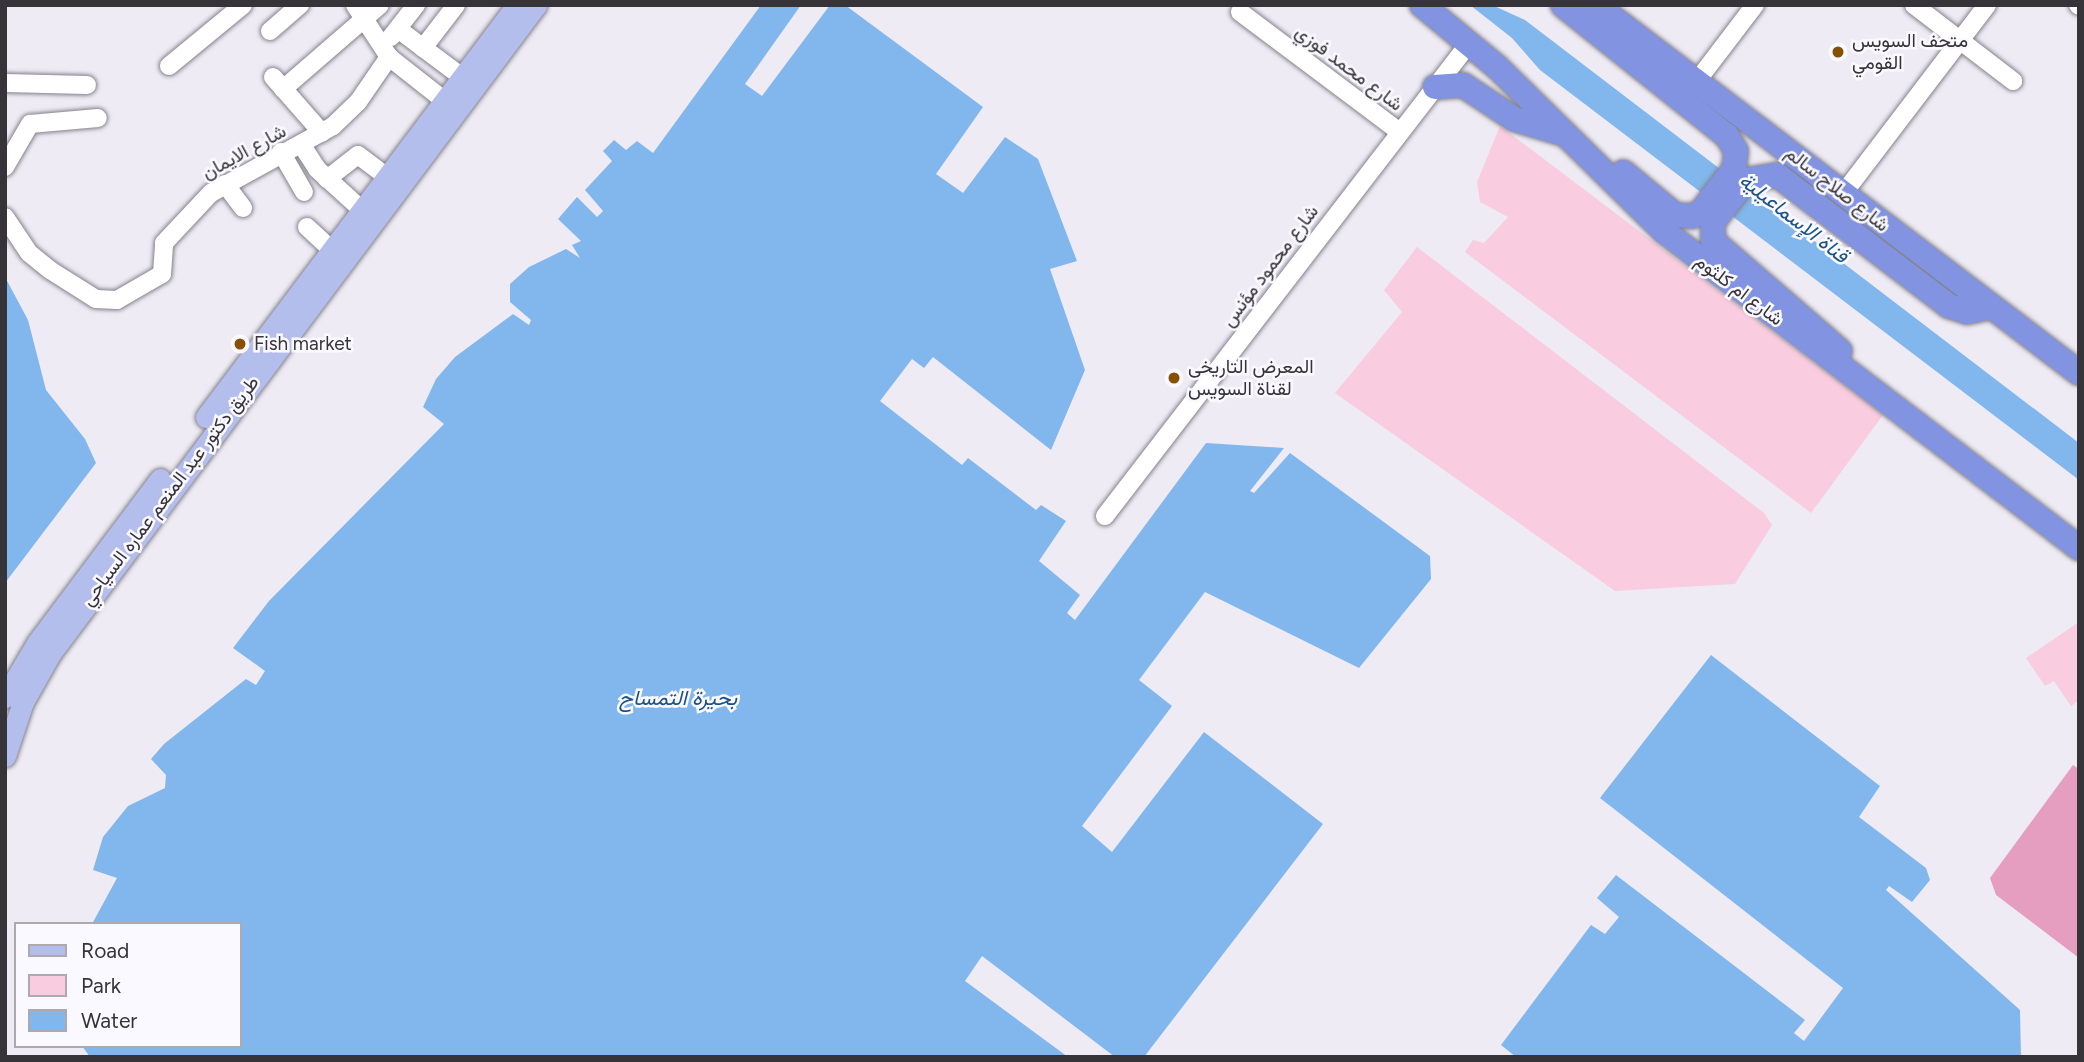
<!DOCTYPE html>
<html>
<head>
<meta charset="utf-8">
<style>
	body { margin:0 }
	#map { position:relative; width:2084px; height:1062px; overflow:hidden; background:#eeebf5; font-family:Figtree,Vazirmatn,sans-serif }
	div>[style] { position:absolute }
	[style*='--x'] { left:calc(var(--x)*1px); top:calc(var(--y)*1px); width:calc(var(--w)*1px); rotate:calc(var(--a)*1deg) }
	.green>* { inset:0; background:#f9cce0 }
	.forest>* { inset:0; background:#e69ec0 }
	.water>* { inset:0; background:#81b7ed }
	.roads { filter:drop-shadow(0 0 2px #84828b) drop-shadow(0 0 2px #84828b) }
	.minor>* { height:18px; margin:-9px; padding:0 9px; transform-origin:9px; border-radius:9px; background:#fff }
	.major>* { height:21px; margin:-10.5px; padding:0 10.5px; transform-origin:10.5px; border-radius:10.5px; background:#b4beed }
	.highway>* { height:24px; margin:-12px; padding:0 12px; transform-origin:12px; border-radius:12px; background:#8293e1 }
	.dots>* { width:19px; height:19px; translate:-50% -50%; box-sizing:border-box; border:4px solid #faf9ff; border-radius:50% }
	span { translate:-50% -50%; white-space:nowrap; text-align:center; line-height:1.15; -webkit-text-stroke:5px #faf9ff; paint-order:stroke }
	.poi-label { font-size:19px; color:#363438 }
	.left { translate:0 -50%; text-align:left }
	.street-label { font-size:19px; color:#363438 }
	.water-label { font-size:21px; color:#1b5385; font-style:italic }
	.frame { position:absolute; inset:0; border:7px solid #363438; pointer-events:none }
	.legend { position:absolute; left:14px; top:922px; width:228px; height:126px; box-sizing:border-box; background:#faf9ff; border:2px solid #acaaaf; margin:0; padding:9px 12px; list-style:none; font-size:21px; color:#363438 }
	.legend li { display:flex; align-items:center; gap:14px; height:35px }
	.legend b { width:35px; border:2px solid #acaaaf }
</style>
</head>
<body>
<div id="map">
	<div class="green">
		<i style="clip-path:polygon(1500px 126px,1883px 415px,1811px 513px,1465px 252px,1473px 240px,1484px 243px,1508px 217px,1480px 202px,1477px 182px)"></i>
		<i style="clip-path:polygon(1417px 247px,1764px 513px,1772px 525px,1735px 584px,1615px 591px,1335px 393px,1402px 312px,1384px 290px)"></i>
		<i style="clip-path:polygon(2079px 622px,2079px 700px,2071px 706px,2054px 681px,2045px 686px,2026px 658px)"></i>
	</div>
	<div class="forest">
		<i style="clip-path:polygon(2073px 765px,2079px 769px,2079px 958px,1996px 895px,1990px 878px)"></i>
	</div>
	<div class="water">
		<i style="clip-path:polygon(761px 5px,801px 5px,745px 84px,762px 96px,830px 5px,845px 5px,983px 107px,936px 174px,963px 193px,1005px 137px,1038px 159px,1077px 261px,1050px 269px,1085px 370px,1051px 450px,933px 357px,924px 368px,912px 359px,880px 401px,962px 465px,968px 458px,1036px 510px,1041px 505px,1066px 521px,1039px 561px,1080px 595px,1067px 613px,1075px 620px,1206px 443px,1284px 448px,1250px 491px,1254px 493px,1290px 453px,1430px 556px,1431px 579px,1359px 668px,1205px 592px,1139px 680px,1172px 706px,1082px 826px,1112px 852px,1204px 732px,1323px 824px,1144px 1057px,1115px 1057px,982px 956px,965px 981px,1068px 1057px,90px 1057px,82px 1046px,240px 1046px,240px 924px,92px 924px,117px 878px,93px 870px,103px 837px,128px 806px,165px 788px,166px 775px,151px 759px,164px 744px,246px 679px,256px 685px,265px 671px,233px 648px,269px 601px,444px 424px,423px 407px,436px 379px,455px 357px,513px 314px,529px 325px,531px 320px,510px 302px,510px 284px,529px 267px,566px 249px,580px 258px,572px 245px,581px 241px,558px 219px,577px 197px,597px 217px,603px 211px,585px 190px,612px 161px,603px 151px,614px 140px,626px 150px,637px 141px,653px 153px)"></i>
		<i style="clip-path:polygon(1470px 5px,1492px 5px,1525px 20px,2079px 443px,2079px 480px,1540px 70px,1512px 38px)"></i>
		<i style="clip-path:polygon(5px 277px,28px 320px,46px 390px,85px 439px,96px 463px,5px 583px)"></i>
		<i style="clip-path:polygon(1711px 655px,1880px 786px,1859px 817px,1926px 868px,1930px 880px,1912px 902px,1889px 886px,1886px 890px,2020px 1010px,2021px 1057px,1516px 1057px,1501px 1045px,1591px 925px,1605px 934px,1619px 917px,1597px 898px,1616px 875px,1805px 1020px,1794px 1033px,1804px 1041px,1843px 988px,1600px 798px)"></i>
	</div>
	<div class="roads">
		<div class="minor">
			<i style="--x:355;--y:5;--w:62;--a:56.8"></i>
			<i style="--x:389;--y:57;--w:71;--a:38.2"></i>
			<i style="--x:1914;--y:5;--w:125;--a:37.5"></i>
			<i style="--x:2078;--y:5;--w:1;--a:45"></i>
			<i style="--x:1240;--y:12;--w:200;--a:36.9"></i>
			<i style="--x:398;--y:29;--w:80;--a:36.9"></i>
			<i style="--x:270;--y:31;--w:40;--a:-41"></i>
			<i style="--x:391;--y:37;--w:41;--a:-52"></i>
			<i style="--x:423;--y:48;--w:54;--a:-52.5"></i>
			<i style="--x:169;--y:66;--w:96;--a:-39.5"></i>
			<i style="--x:273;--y:77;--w:74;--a:48.8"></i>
			<i style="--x:1697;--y:81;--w:96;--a:-52.7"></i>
			<i style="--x:5;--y:83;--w:82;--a:1.4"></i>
			<i style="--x:283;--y:89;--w:128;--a:-40.9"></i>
			<i style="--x:301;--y:144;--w:30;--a:57"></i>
			<i style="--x:317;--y:169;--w:61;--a:42.3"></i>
			<i style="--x:281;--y:152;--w:46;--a:60.1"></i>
			<i style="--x:5;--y:167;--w:50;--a:-59.8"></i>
			<i style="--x:30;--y:124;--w:68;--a:-5"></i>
			<i style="--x:327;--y:179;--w:39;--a:-38"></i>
			<i style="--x:358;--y:155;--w:36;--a:37"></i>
			<i style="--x:225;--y:184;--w:30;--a:53"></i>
			<i style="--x:1843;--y:194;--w:238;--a:-52.7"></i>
			<i style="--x:5;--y:217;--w:43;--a:56.3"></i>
			<i style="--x:29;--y:253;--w:27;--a:39"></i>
			<i style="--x:50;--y:270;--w:54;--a:32.2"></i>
			<i style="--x:96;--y:299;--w:21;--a:3"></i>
			<i style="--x:117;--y:300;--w:52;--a:-30"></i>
			<i style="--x:162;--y:274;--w:31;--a:-86"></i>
			<i style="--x:164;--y:243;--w:69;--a:-46.8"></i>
			<i style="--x:211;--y:193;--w:139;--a:-28.8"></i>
			<i style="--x:333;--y:126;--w:35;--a:-44"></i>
			<i style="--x:358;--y:102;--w:55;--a:-55.4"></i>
			<i style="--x:307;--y:227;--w:34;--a:43"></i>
			<i style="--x:1105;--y:516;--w:598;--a:-52.4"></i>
		</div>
		<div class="major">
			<i style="--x:206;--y:417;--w:516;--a:-52.95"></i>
			<i style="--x:5;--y:697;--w:63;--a:-59.3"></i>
			<i style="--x:37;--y:643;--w:205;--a:-53.1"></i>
			<i style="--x:5;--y:756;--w:57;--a:-71.6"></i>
			<i style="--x:23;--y:702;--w:55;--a:-60.6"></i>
			<i style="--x:50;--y:654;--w:811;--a:-53.17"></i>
		</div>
		<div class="highway">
			<i style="--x:1422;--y:5;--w:97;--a:39.6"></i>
			<i style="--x:1497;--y:67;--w:235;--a:44.5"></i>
			<i style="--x:1665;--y:232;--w:521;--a:37.35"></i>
			<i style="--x:1563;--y:5;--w:210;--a:38.6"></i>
			<i style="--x:1727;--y:136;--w:17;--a:59"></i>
			<i style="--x:1736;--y:151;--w:18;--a:96"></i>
			<i style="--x:1734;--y:169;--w:56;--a:127.7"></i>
			<i style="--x:1700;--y:213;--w:9;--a:159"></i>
			<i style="--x:1692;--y:216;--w:17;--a:-177"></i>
			<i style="--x:1675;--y:215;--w:67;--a:-140.4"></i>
			<i style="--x:1596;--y:5;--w:607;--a:37.3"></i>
			<i style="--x:1435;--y:87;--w:28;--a:-4"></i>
			<i style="--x:1463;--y:85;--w:61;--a:33.7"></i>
			<i style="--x:1514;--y:119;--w:49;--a:16.6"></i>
			<i style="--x:1840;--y:351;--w:168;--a:-139.1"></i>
			<i style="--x:1713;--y:241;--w:19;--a:-90"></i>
			<i style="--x:1713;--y:222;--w:53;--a:-51.8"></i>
			<i style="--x:1746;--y:180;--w:31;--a:-9"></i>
			<i style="--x:1777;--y:175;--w:216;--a:37.3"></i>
			<i style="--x:1949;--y:306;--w:19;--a:18"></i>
			<i style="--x:1967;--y:312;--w:25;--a:-12"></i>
		</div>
	</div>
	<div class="dots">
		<i style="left:1838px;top:52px;background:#885003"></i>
		<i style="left:240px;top:344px;background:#885003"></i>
		<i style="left:1174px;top:378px;background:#885003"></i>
	</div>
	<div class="poi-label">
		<span class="left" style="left:1852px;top:52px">متحف السويس<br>القومي</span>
		<span class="left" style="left:254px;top:344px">Fish market</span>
		<span class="left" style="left:1188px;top:378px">المعرض التاريخى<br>لقناة السويس</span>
	</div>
	<div class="street-label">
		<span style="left:1349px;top:68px;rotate:37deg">شارع محمد فوزي</span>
		<span style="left:244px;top:152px;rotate:-29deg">شارع الايمان</span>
		<span style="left:1837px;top:189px;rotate:38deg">شارع صلاح سالم</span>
		<span style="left:1270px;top:266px;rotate:-53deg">شارع محمود مؤنس</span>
		<span style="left:1739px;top:290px;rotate:37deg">شارع ام كلثوم</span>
		<span style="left:170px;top:491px;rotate:-53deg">طريق دكتور عبد المنعم عماره السياحي</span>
	</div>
	<div class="water-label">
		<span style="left:1794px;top:218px;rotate:38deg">قناة الإسماعيلية</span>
		<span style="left:678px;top:698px">بحيرة التمساح</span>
	</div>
	<div class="frame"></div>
	<ul class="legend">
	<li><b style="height:9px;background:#b4beed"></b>Road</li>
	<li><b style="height:19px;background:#f9cce0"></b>Park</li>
	<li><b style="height:19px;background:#81b7ed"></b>Water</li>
	</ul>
</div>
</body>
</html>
